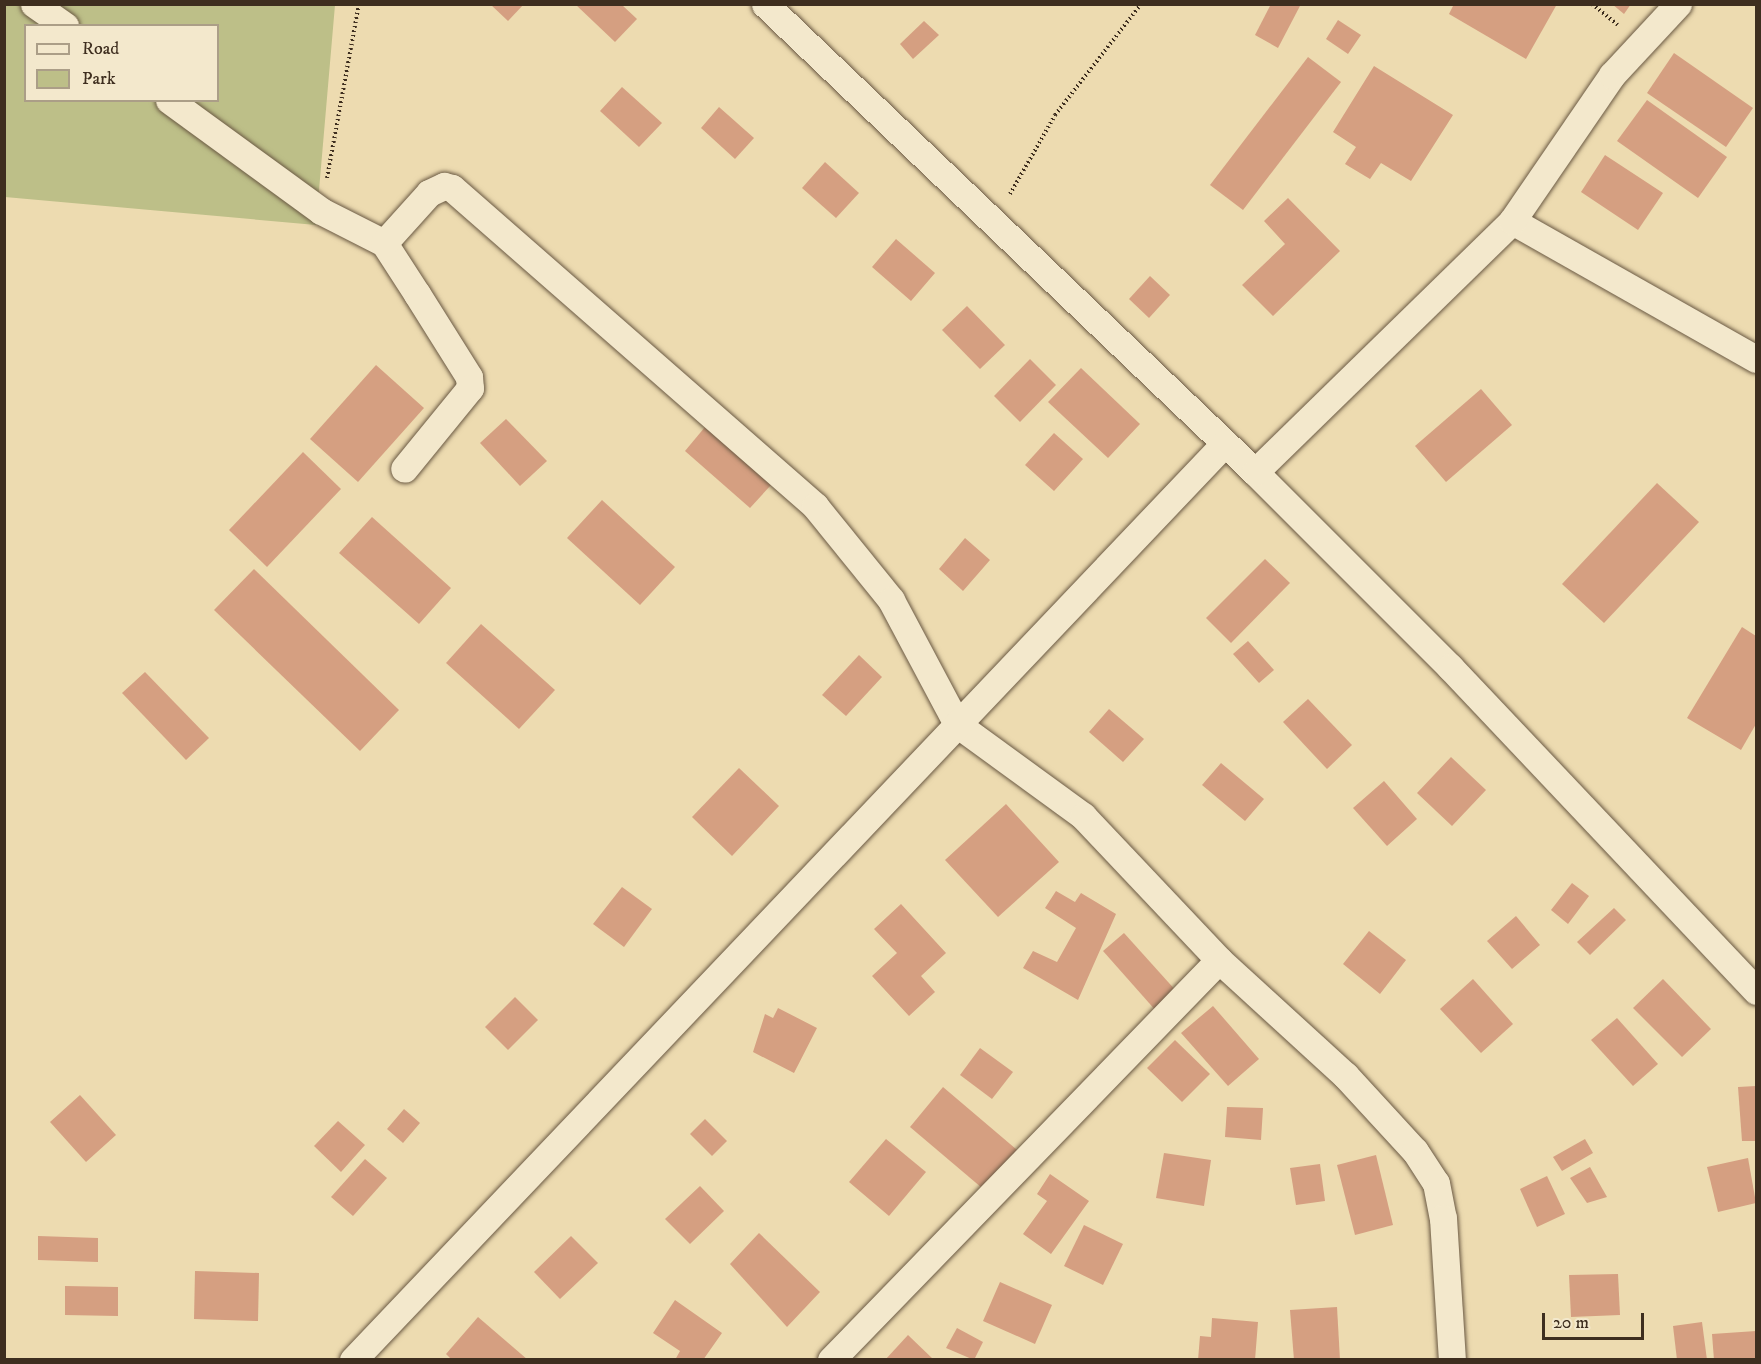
<!DOCTYPE html>
<html>
<head>
<meta charset="utf-8">
<style>
	body { margin:0 }
	#map { position:relative; width:1761px; height:1364px; overflow:hidden; background:#eddbb0; font-family:"IM FELL DW Pica",serif }
	div>[style] { position:absolute }
	[style*='--x'] { left:calc(var(--x)*1px); top:calc(var(--y)*1px); width:calc(var(--w)*1px); rotate:calc(var(--a)*1deg) }
	.green>* { inset:0; background:#bdbf88 }
	.building>* { inset:0; background:#d59f81 }
	.path>* { height:4px; margin-top:-2px; transform-origin:0; background:repeating-linear-gradient(90deg,#3e2e1f 0 1.5px,transparent 0 4.5px) }
	.roads { filter:drop-shadow(0 0 2px #6a5943) drop-shadow(0 0 2px #6a5943) }
	.street>* { height:27px; margin:-13.5px; padding:0 13.5px; transform-origin:13.5px; border-radius:13.5px; background:#f3e8cc }
	span { translate:-50% -50%; white-space:nowrap; text-align:center; line-height:1.15; -webkit-text-stroke:5px #f3e8cc; paint-order:stroke }
	.frame { position:absolute; inset:0; border:6px solid #3e2e1f; pointer-events:none }
	.legend { position:absolute; left:24px; top:24px; width:195px; height:78px; box-sizing:border-box; background:#f3e8cc; border:2px solid #ab9e87; margin:0; padding:8px 10px; list-style:none; font-size:18px; color:#3e2e1f }
	.legend li { display:flex; align-items:center; gap:12px; height:30px }
	.legend b { width:30px; border:2px solid #ab9e87 }
	.scale { position:absolute; left:1542px; top:1313px; width:102px; height:27px; box-sizing:border-box; border:3px solid #3e2e1f; border-top:0; padding-left:8px; font-size:18px; line-height:21px; white-space:nowrap; color:#3e2e1f; -webkit-text-stroke:4px #f3e8cc; paint-order:stroke }
</style>
</head>
<body>
<div id="map">
	<div class="green">
		<i style="clip-path:polygon(evenodd,4px 5px,335px 5px,316px 225px,5px 197px,4px 5px,26px 26px,218px 26px,218px 100px,26px 100px,26px 26px)"></i>
	</div>
	<div class="building">
		<i style="clip-path:polygon(490px 4px,524px 4px,508px 21px)"></i>
		<i style="clip-path:polygon(575px 4px,621px 4px,637px 19px,615px 42px)"></i>
		<i style="clip-path:polygon(1271px 4px,1301px 4px,1278px 48px,1255px 35px)"></i>
		<i style="clip-path:polygon(1454px 4px,1557px 4px,1526px 59px,1449px 14px)"></i>
		<i style="clip-path:polygon(1612px 4px,1631px 4px,1624px 14px)"></i>
		<i style="clip-path:polygon(1338px 20px,1361px 35px,1348px 54px,1326px 39px)"></i>
		<i style="clip-path:polygon(924px 21px,939px 35px,913px 59px,900px 44px)"></i>
		<i style="clip-path:polygon(1674px 53px,1753px 108px,1726px 147px,1647px 93px)"></i>
		<i style="clip-path:polygon(1308px 57px,1341px 82px,1243px 210px,1210px 185px)"></i>
		<i style="clip-path:polygon(1374px 66px,1453px 115px,1411px 181px,1381px 163px,1370px 179px,1345px 164px,1356px 147px,1333px 132px)"></i>
		<i style="clip-path:polygon(622px 87px,662px 123px,639px 147px,600px 111px)"></i>
		<i style="clip-path:polygon(1647px 100px,1727px 157px,1698px 198px,1617px 141px)"></i>
		<i style="clip-path:polygon(719px 107px,754px 138px,735px 159px,701px 128px)"></i>
		<i style="clip-path:polygon(1605px 155px,1663px 193px,1638px 230px,1581px 192px)"></i>
		<i style="clip-path:polygon(825px 162px,859px 193px,836px 218px,802px 188px)"></i>
		<i style="clip-path:polygon(1288px 198px,1340px 251px,1273px 316px,1242px 285px,1285px 244px,1264px 221px)"></i>
		<i style="clip-path:polygon(896px 239px,935px 273px,911px 301px,872px 267px)"></i>
		<i style="clip-path:polygon(1150px 276px,1170px 295px,1149px 318px,1129px 299px)"></i>
		<i style="clip-path:polygon(967px 306px,1005px 345px,980px 369px,942px 330px)"></i>
		<i style="clip-path:polygon(1030px 359px,1056px 385px,1020px 422px,994px 396px)"></i>
		<i style="clip-path:polygon(376px 365px,424px 408px,358px 482px,310px 439px)"></i>
		<i style="clip-path:polygon(1081px 368px,1140px 424px,1108px 458px,1048px 402px)"></i>
		<i style="clip-path:polygon(1481px 389px,1512px 425px,1446px 482px,1415px 446px)"></i>
		<i style="clip-path:polygon(506px 419px,547px 461px,520px 486px,480px 443px)"></i>
		<i style="clip-path:polygon(705px 427px,771px 485px,750px 508px,685px 451px)"></i>
		<i style="clip-path:polygon(1054px 433px,1083px 459px,1054px 491px,1025px 465px)"></i>
		<i style="clip-path:polygon(303px 452px,341px 489px,267px 567px,229px 530px)"></i>
		<i style="clip-path:polygon(1657px 483px,1699px 522px,1604px 623px,1562px 584px)"></i>
		<i style="clip-path:polygon(602px 500px,675px 567px,640px 605px,567px 538px)"></i>
		<i style="clip-path:polygon(372px 517px,451px 588px,419px 624px,339px 553px)"></i>
		<i style="clip-path:polygon(965px 538px,990px 560px,963px 591px,939px 569px)"></i>
		<i style="clip-path:polygon(1265px 559px,1290px 583px,1231px 643px,1206px 618px)"></i>
		<i style="clip-path:polygon(254px 569px,399px 710px,360px 751px,214px 610px)"></i>
		<i style="clip-path:polygon(481px 624px,555px 690px,519px 729px,446px 663px)"></i>
		<i style="clip-path:polygon(1742px 627px,1756px 636px,1756px 724px,1741px 750px,1687px 718px)"></i>
		<i style="clip-path:polygon(1248px 641px,1274px 670px,1259px 683px,1233px 654px)"></i>
		<i style="clip-path:polygon(859px 655px,882px 677px,846px 716px,822px 695px)"></i>
		<i style="clip-path:polygon(145px 672px,209px 738px,186px 760px,122px 693px)"></i>
		<i style="clip-path:polygon(1308px 699px,1352px 745px,1327px 769px,1283px 722px)"></i>
		<i style="clip-path:polygon(1109px 709px,1144px 739px,1123px 762px,1089px 732px)"></i>
		<i style="clip-path:polygon(1451px 757px,1486px 790px,1452px 826px,1417px 793px)"></i>
		<i style="clip-path:polygon(1221px 763px,1264px 799px,1245px 821px,1202px 785px)"></i>
		<i style="clip-path:polygon(739px 768px,779px 806px,732px 856px,692px 817px)"></i>
		<i style="clip-path:polygon(1384px 781px,1417px 819px,1387px 846px,1353px 808px)"></i>
		<i style="clip-path:polygon(1006px 804px,1059px 862px,998px 917px,945px 860px)"></i>
		<i style="clip-path:polygon(1572px 883px,1589px 896px,1568px 924px,1551px 910px)"></i>
		<i style="clip-path:polygon(622px 887px,652px 909px,624px 947px,593px 924px)"></i>
		<i style="clip-path:polygon(1056px 891px,1075px 902px,1081px 893px,1116px 914px,1078px 1000px,1023px 968px,1033px 951px,1057px 962px,1076px 928px,1045px 908px)"></i>
		<i style="clip-path:polygon(901px 904px,946px 953px,921px 976px,935px 992px,909px 1016px,872px 976px,897px 953px,874px 929px)"></i>
		<i style="clip-path:polygon(1614px 908px,1626px 920px,1590px 955px,1577px 942px)"></i>
		<i style="clip-path:polygon(1516px 916px,1540px 945px,1512px 969px,1487px 941px)"></i>
		<i style="clip-path:polygon(1369px 931px,1406px 960px,1380px 994px,1343px 964px)"></i>
		<i style="clip-path:polygon(1124px 933px,1178px 993px,1157px 1012px,1103px 951px)"></i>
		<i style="clip-path:polygon(1473px 979px,1513px 1024px,1481px 1053px,1440px 1009px)"></i>
		<i style="clip-path:polygon(1663px 979px,1711px 1029px,1682px 1057px,1633px 1008px)"></i>
		<i style="clip-path:polygon(515px 997px,538px 1020px,508px 1050px,485px 1027px)"></i>
		<i style="clip-path:polygon(1213px 1006px,1259px 1059px,1228px 1086px,1181px 1033px)"></i>
		<i style="clip-path:polygon(778px 1008px,817px 1028px,794px 1073px,753px 1052px,765px 1014px,773px 1018px)"></i>
		<i style="clip-path:polygon(1617px 1018px,1658px 1064px,1633px 1086px,1591px 1040px)"></i>
		<i style="clip-path:polygon(1175px 1040px,1210px 1074px,1182px 1102px,1147px 1068px)"></i>
		<i style="clip-path:polygon(980px 1048px,1013px 1072px,992px 1099px,960px 1075px)"></i>
		<i style="clip-path:polygon(1756px 1086px,1756px 1141px,1742px 1141px,1738px 1087px)"></i>
		<i style="clip-path:polygon(943px 1087px,1029px 1160px,995px 1199px,910px 1127px)"></i>
		<i style="clip-path:polygon(80px 1095px,116px 1135px,86px 1162px,50px 1122px)"></i>
		<i style="clip-path:polygon(1227px 1107px,1263px 1108px,1261px 1140px,1225px 1137px)"></i>
		<i style="clip-path:polygon(404px 1109px,420px 1123px,403px 1143px,387px 1129px)"></i>
		<i style="clip-path:polygon(705px 1119px,727px 1141px,712px 1156px,690px 1134px)"></i>
		<i style="clip-path:polygon(338px 1121px,365px 1145px,341px 1172px,314px 1146px)"></i>
		<i style="clip-path:polygon(886px 1139px,926px 1172px,889px 1216px,849px 1182px)"></i>
		<i style="clip-path:polygon(1585px 1139px,1593px 1153px,1562px 1171px,1553px 1157px)"></i>
		<i style="clip-path:polygon(1164px 1153px,1211px 1160px,1204px 1206px,1156px 1198px)"></i>
		<i style="clip-path:polygon(1376px 1155px,1393px 1225px,1355px 1235px,1337px 1165px)"></i>
		<i style="clip-path:polygon(1748px 1158px,1756px 1203px,1718px 1212px,1707px 1167px)"></i>
		<i style="clip-path:polygon(365px 1159px,387px 1178px,353px 1216px,331px 1197px)"></i>
		<i style="clip-path:polygon(1320px 1164px,1325px 1201px,1296px 1205px,1290px 1168px)"></i>
		<i style="clip-path:polygon(1590px 1167px,1607px 1197px,1587px 1203px,1570px 1178px)"></i>
		<i style="clip-path:polygon(1050px 1174px,1089px 1201px,1051px 1254px,1023px 1234px,1047px 1201px,1037px 1194px)"></i>
		<i style="clip-path:polygon(1547px 1176px,1565px 1214px,1537px 1227px,1520px 1189px)"></i>
		<i style="clip-path:polygon(700px 1186px,724px 1211px,690px 1244px,665px 1219px)"></i>
		<i style="clip-path:polygon(1084px 1225px,1123px 1244px,1103px 1285px,1064px 1266px)"></i>
		<i style="clip-path:polygon(759px 1233px,820px 1292px,787px 1327px,730px 1264px)"></i>
		<i style="clip-path:polygon(38px 1236px,98px 1238px,98px 1262px,38px 1260px)"></i>
		<i style="clip-path:polygon(571px 1236px,598px 1263px,560px 1299px,534px 1272px)"></i>
		<i style="clip-path:polygon(195px 1271px,259px 1273px,258px 1321px,194px 1319px)"></i>
		<i style="clip-path:polygon(1618px 1274px,1620px 1315px,1571px 1317px,1569px 1275px)"></i>
		<i style="clip-path:polygon(1000px 1282px,1052px 1305px,1035px 1344px,983px 1321px)"></i>
		<i style="clip-path:polygon(65px 1286px,118px 1287px,118px 1316px,65px 1315px)"></i>
		<i style="clip-path:polygon(675px 1300px,722px 1333px,703px 1360px,675px 1360px,680px 1351px,653px 1333px)"></i>
		<i style="clip-path:polygon(1337px 1307px,1340px 1360px,1294px 1360px,1290px 1310px)"></i>
		<i style="clip-path:polygon(478px 1317px,528px 1360px,452px 1360px,446px 1354px)"></i>
		<i style="clip-path:polygon(1212px 1318px,1258px 1322px,1255px 1360px,1198px 1360px,1200px 1336px,1211px 1337px)"></i>
		<i style="clip-path:polygon(1702px 1322px,1707px 1360px,1677px 1360px,1673px 1326px)"></i>
		<i style="clip-path:polygon(957px 1328px,983px 1342px,974px 1360px,946px 1348px)"></i>
		<i style="clip-path:polygon(1756px 1331px,1756px 1360px,1714px 1360px,1712px 1334px)"></i>
		<i style="clip-path:polygon(908px 1335px,934px 1360px,885px 1360px)"></i>
	</div>
	<div class="path">
		<i style="--x:1592;--y:4;--w:33;--a:39"></i>
		<i style="--x:327;--y:178;--w:177;--a:-79.6"></i>
		<i style="--x:1010;--y:194;--w:91;--a:-60.3"></i>
		<i style="--x:1055;--y:115;--w:140;--a:-52.2"></i>
	</div>
	<div class="roads">
		<div class="street">
			<i style="--x:34;--y:4;--w:38;--a:35"></i>
			<i style="--x:765;--y:4;--w:678;--a:43.68"></i>
			<i style="--x:1255;--y:472;--w:276;--a:45"></i>
			<i style="--x:1450;--y:667;--w:446;--a:46.6"></i>
			<i style="--x:169;--y:100;--w:188;--a:36.1"></i>
			<i style="--x:321;--y:211;--w:71;--a:26.9"></i>
			<i style="--x:384;--y:243;--w:61;--a:57.1"></i>
			<i style="--x:417;--y:294;--w:98;--a:57.9"></i>
			<i style="--x:469;--y:377;--w:11;--a:85"></i>
			<i style="--x:470;--y:388;--w:104;--a:129.2"></i>
			<i style="--x:1512;--y:221;--w:280;--a:29.5"></i>
			<i style="--x:384;--y:243;--w:67;--a:-48"></i>
			<i style="--x:429;--y:193;--w:17;--a:-25"></i>
			<i style="--x:444;--y:186;--w:8;--a:14"></i>
			<i style="--x:452;--y:188;--w:483;--a:41.2"></i>
			<i style="--x:815;--y:506;--w:121;--a:51"></i>
			<i style="--x:891;--y:600;--w:140;--a:62"></i>
			<i style="--x:957;--y:724;--w:156;--a:36.1"></i>
			<i style="--x:1083;--y:816;--w:198;--a:46.6"></i>
			<i style="--x:1219;--y:960;--w:171;--a:42.4"></i>
			<i style="--x:1345;--y:1075;--w:103;--a:47.4"></i>
			<i style="--x:1415;--y:1151;--w:38;--a:57"></i>
			<i style="--x:1436;--y:1183;--w:36;--a:79"></i>
			<i style="--x:1443;--y:1218;--w:142;--a:86.4"></i>
			<i style="--x:1255;--y:472;--w:359;--a:-44.3"></i>
			<i style="--x:1512;--y:221;--w:177;--a:-55.6"></i>
			<i style="--x:1612;--y:75;--w:97;--a:-47.1"></i>
			<i style="--x:353;--y:1360;--w:1265;--a:-46.44"></i>
			<i style="--x:831;--y:1360;--w:557;--a:-45.87"></i>
		</div>
	</div>
	<div class="frame"></div>
	<ul class="legend">
	<li><b style="height:8px;background:#f3e8cc"></b>Road</li>
	<li><b style="height:16px;background:#bdbf88"></b>Park</li>
	</ul>
	<div class="scale">20 m</div>
</div>
</body>
</html>
